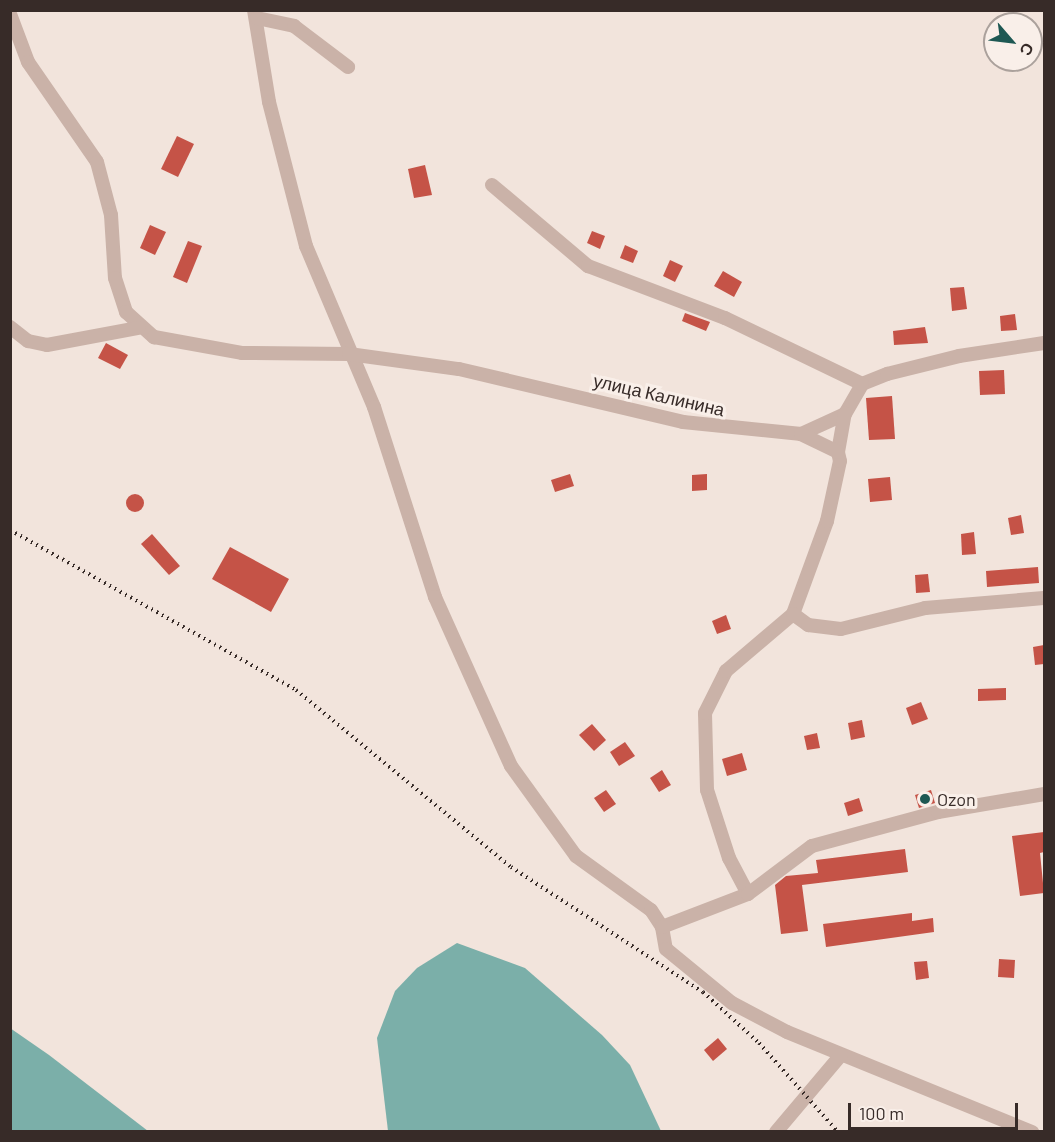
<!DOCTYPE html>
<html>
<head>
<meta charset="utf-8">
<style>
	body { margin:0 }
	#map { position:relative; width:1055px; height:1142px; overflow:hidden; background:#f2e4dc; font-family:Barlow,sans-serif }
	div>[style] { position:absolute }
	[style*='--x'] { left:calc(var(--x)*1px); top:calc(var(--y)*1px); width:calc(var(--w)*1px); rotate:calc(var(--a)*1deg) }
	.water>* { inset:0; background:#7bafa9 }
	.building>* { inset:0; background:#c55347 }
	.round { border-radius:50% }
	.minor>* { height:14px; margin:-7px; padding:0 7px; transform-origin:7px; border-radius:7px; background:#cab2a8 }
	.rail>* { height:4px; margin-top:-2px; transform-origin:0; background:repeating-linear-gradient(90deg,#372b28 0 1.5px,transparent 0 6px) }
	.dots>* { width:16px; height:16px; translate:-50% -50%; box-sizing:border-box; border:3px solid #f9efe9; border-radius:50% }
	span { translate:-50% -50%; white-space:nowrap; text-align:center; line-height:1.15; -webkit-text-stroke:6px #f9efe9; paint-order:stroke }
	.street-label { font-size:18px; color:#372b28 }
	.poi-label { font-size:18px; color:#372b28 }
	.left { translate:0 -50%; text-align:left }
	.frame { position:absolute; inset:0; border:12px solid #372b28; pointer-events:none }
	.north { position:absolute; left:983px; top:12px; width:60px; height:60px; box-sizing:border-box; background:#f9efe9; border:2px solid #aba19c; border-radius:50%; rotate:118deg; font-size:16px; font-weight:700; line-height:24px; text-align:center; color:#372b28 }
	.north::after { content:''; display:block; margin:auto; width:21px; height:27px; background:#1e5853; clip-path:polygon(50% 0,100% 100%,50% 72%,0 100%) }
	.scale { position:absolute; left:848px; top:1103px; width:170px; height:27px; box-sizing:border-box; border:3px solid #372b28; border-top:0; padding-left:8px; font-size:18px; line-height:21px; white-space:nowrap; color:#372b28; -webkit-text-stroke:4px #f9efe9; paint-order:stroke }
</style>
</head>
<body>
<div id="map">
	<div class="water">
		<i style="clip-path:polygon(457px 943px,525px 968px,602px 1035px,630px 1065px,661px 1131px,388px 1131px,377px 1038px,395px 991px,417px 968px)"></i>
		<i style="clip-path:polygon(10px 1028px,49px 1055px,148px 1131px,11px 1131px)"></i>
	</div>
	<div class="building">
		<i style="clip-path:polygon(177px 136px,194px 144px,178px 177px,161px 169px)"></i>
		<i style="clip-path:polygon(425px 165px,432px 195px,414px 198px,408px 169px)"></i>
		<i style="clip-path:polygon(150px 225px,166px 232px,155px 255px,140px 248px)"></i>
		<i style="clip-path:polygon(592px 231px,605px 236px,600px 249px,587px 243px)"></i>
		<i style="clip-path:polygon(188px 241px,202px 246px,187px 283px,173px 277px)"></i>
		<i style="clip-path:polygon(625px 245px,638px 251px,633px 263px,620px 258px)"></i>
		<i style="clip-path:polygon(670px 260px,683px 266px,675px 282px,663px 276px)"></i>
		<i style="clip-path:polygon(723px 271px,742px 282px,734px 297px,714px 286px)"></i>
		<i style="clip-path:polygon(964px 287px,967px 309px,952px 311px,950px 288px)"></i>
		<i style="clip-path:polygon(685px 313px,710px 322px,706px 331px,682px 321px)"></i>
		<i style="clip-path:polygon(1015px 314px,1017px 330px,1001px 331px,1000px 316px)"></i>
		<i style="clip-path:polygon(925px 327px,928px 343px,894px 345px,893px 331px)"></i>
		<i style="clip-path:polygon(106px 343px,128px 355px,120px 369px,98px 358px)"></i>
		<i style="clip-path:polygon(1004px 370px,1005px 394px,980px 395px,979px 371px)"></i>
		<i style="clip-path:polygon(892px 396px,895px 439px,869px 440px,866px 398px)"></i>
		<i style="clip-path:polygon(570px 474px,574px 486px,555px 492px,551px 480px)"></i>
		<i style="clip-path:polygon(707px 474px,707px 490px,692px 491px,692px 475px)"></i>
		<i style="clip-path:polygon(890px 477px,892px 500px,870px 502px,868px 479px)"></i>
		<i class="round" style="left:126px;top:494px;width:18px;height:18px"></i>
		<i style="clip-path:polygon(1021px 515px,1024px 533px,1011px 535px,1008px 518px)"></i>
		<i style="clip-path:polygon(974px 532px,976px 554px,962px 555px,961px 534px)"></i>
		<i style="clip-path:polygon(152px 534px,180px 566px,169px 575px,141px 544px)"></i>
		<i style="clip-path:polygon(230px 547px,289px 579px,271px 612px,212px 579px)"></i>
		<i style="clip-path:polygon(1038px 567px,1039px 583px,987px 587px,986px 571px)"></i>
		<i style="clip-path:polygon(928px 574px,930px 592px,916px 593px,915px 575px)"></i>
		<i style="clip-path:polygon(726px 615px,731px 629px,717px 634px,712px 621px)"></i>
		<i style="clip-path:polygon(1044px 645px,1044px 664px,1035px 665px,1033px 647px)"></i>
		<i style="clip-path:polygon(1006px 688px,1006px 700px,978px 701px,978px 689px)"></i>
		<i style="clip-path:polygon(921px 702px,928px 719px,912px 725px,906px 708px)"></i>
		<i style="clip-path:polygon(862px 720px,865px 737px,851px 740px,848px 723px)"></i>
		<i style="clip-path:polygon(592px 724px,606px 740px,594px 751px,579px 735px)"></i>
		<i style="clip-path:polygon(817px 733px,820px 748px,807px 750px,804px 736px)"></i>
		<i style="clip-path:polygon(625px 742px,635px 756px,619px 766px,610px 752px)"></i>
		<i style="clip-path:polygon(742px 753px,747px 770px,727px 776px,722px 759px)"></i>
		<i style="clip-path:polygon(662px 770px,671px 785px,659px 792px,650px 778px)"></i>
		<i style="clip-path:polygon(606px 790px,616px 804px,604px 812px,594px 798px)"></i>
		<i style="clip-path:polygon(931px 790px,935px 803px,919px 808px,915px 795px)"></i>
		<i style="clip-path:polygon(859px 798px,863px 811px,848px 816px,844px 803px)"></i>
		<i style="clip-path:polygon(1044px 832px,1044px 852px,1040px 853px,1044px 893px,1020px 896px,1012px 836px)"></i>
		<i style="clip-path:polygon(905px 849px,908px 872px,802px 885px,808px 931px,781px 934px,775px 885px,786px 876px,818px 873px,816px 860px)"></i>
		<i style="clip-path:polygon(912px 913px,912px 921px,933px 918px,934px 932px,826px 947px,823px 924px)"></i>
		<i style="clip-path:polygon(999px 959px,1015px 960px,1014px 978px,998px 977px)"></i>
		<i style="clip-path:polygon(927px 961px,929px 978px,916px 980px,914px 962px)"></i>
		<i style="clip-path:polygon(718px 1038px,727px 1049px,713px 1061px,704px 1050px)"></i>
	</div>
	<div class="minor">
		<i style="--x:254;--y:10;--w:93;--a:80.7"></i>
		<i style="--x:269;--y:102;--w:149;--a:75.6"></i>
		<i style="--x:306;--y:246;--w:175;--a:67.1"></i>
		<i style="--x:374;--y:407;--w:200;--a:72.2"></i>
		<i style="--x:435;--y:597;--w:185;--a:65.8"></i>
		<i style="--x:511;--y:766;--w:111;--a:54.2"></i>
		<i style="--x:576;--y:856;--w:92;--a:35.8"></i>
		<i style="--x:651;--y:910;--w:20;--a:57"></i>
		<i style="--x:662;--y:927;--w:22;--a:80"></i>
		<i style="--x:666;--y:949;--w:85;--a:39.3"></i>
		<i style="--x:732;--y:1003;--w:62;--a:27.8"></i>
		<i style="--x:787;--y:1032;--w:265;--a:22.2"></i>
		<i style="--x:10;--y:14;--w:51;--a:69.4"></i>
		<i style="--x:28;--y:62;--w:121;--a:55.4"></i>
		<i style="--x:97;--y:162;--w:55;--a:75.2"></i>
		<i style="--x:111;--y:215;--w:63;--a:86.4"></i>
		<i style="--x:115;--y:278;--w:36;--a:72"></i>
		<i style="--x:126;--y:312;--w:38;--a:42"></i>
		<i style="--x:154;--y:337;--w:89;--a:10.3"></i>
		<i style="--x:242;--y:353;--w:107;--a:0.5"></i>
		<i style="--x:349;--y:354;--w:111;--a:7.8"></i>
		<i style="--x:459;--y:369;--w:230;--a:13.3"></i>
		<i style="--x:683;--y:422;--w:119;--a:5.8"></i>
		<i style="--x:801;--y:434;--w:48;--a:-24.4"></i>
		<i style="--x:845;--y:414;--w:34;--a:-60"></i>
		<i style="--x:862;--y:384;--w:27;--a:-22"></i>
		<i style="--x:887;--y:374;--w:74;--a:-14"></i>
		<i style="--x:959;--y:356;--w:86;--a:-8.7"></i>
		<i style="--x:257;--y:18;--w:38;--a:12"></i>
		<i style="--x:294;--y:26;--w:68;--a:37.2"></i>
		<i style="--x:492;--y:185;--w:126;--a:40.2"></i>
		<i style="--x:588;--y:266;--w:147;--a:20.8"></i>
		<i style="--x:725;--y:318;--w:152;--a:25.7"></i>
		<i style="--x:10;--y:327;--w:23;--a:38"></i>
		<i style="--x:28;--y:341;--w:19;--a:12"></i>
		<i style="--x:47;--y:345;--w:93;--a:-10.6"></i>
		<i style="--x:838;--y:452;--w:39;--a:-80"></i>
		<i style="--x:793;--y:614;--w:99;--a:-69.9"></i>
		<i style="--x:827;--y:521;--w:61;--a:-77.8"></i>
		<i style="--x:840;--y:461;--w:9;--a:-103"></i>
		<i style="--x:838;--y:452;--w:41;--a:-154.1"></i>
		<i style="--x:748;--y:894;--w:41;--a:-117.8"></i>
		<i style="--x:729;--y:858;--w:71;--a:-107.9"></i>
		<i style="--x:707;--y:790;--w:77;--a:-91.5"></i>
		<i style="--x:705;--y:713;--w:47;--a:-63.4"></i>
		<i style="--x:726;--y:671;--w:88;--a:-40.4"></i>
		<i style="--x:793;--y:614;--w:19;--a:36"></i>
		<i style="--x:808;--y:625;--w:33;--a:7"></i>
		<i style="--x:841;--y:629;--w:87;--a:-14"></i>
		<i style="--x:925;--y:608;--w:119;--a:-4.8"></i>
		<i style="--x:662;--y:927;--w:92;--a:-21"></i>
		<i style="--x:748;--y:894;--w:80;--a:-36.9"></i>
		<i style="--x:812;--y:846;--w:131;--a:-15.1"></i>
		<i style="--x:938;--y:812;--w:108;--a:-9.6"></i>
		<i style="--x:776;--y:1132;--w:101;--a:-49.8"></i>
	</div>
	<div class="rail">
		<i style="--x:10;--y:530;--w:328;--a:29.2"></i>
		<i style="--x:296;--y:690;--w:278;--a:39.5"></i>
		<i style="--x:511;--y:867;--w:229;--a:33.1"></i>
		<i style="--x:703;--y:992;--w:76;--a:42.3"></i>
		<i style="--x:759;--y:1043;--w:119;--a:48.4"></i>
	</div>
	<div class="dots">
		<i style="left:925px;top:799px;background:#1e5853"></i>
	</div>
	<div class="street-label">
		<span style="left:659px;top:395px;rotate:13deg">улица Калинина</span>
	</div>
	<div class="poi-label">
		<span class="left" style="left:937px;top:799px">Ozon</span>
	</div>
	<div class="frame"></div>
	<div class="north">С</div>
	<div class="scale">100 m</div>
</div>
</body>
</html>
